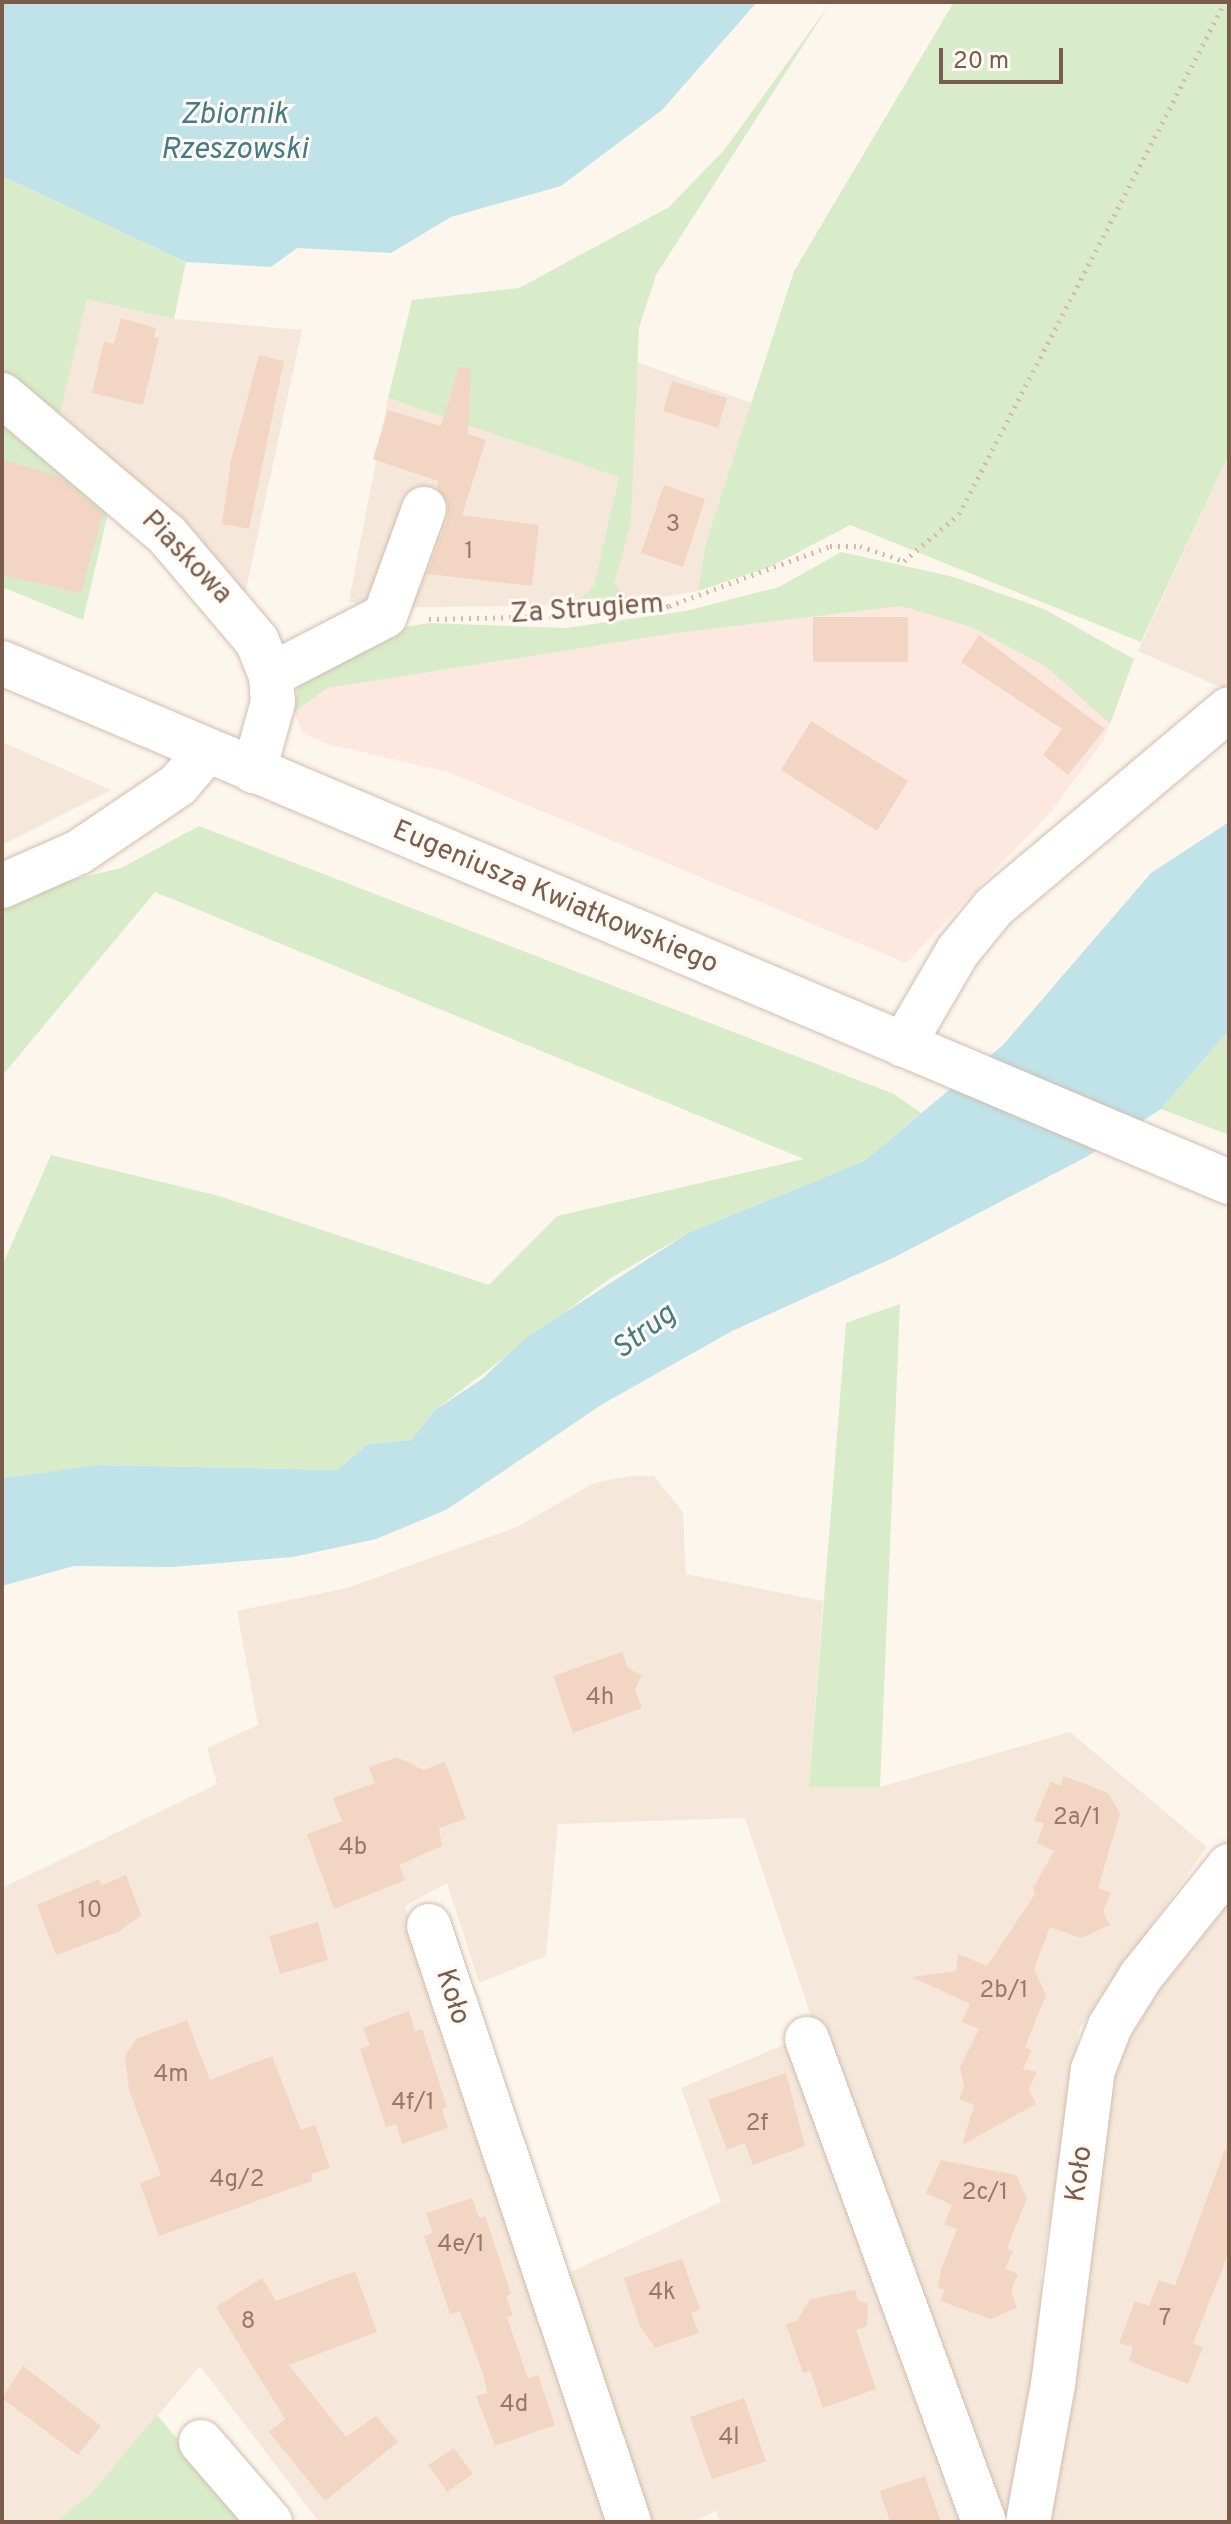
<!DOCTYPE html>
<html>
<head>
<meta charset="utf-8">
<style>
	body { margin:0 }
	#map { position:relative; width:1231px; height:2524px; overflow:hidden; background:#fdf6ec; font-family:Overpass,sans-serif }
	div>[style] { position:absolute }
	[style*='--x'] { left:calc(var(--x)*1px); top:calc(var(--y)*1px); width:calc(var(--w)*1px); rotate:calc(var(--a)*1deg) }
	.residential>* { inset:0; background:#f5e8da }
	.commercial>* { inset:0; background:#fde8e0 }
	.green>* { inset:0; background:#d8ecc9 }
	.water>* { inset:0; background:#bfe3e8 }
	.building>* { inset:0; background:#f3d5c3 }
	.path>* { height:5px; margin-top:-2.5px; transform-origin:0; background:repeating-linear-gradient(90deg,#d9b8a5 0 2px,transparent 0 8px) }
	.roads { filter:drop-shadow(0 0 2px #d1beb0) drop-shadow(0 0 2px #d1beb0) }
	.minor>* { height:44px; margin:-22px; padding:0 22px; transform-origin:22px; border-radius:22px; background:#fff }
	span { translate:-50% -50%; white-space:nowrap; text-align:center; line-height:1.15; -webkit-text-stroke:6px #fffaf3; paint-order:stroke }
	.number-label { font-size:24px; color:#987a6a }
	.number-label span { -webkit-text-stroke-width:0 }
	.street-label { font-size:28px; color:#7a5c4d }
	.water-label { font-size:30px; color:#437c86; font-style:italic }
	.frame { position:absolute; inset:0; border:4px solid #7a5c4d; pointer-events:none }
	.scale { position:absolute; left:939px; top:48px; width:124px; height:36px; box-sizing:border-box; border:4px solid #7a5c4d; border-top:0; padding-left:10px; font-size:24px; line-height:28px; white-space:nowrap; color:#7a5c4d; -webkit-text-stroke:6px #fffaf3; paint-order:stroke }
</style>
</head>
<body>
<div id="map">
	<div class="residential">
		<i style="clip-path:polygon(87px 298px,174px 319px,302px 330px,245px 594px,57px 427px)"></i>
		<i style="clip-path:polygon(634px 361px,752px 403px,705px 546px,698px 591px,634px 602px,613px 584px,631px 523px)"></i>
		<i style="clip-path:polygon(388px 398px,619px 477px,594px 585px,574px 605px,368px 608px,349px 601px)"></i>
		<i style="clip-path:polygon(1229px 454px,1229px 691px,1138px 651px)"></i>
		<i style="clip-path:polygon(2px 742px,111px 790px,2px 845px)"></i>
		<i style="clip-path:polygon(631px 1476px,654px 1476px,683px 1512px,686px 1574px,823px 1601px,809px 1787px,880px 1787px,1070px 1732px,1207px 1847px,1079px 2029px,1041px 2276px,1043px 2345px,1014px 2522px,720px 2522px,716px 2511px,692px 2522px,646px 2522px,564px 2275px,721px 2202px,681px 2088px,816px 2031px,745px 1818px,558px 1824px,546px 1956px,479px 1983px,447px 1883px,405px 1906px,614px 2522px,319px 2522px,200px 2366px,91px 2494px,55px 2522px,2px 2522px,2px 1888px,217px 1784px,207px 1748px,258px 1725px,237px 1611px,347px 1588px,517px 1527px,594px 1483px)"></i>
		<i style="clip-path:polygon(1229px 1897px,1229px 2522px,1049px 2522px,1107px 2056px)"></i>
	</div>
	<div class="commercial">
		<i style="clip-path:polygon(901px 606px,971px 627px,1045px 666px,1110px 724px,1104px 740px,1051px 812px,906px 963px,448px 772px,324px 743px,303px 733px,294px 712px,328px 688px,677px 633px)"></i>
	</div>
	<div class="green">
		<i style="clip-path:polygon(831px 2px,656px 275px,639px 328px,631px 523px,614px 584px,634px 602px,574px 605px,594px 585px,619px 477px,388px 398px,412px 300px,519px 288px,669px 207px,725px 149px)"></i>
		<i style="clip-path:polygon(954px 2px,1229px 2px,1229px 454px,1141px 642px,850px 525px,770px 567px,698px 591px,705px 546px,794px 271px)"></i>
		<i style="clip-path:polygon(2px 176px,186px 262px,174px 319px,87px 299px,57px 427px,2px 384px)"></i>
		<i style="clip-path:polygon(2px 406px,113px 492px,83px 620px,2px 587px)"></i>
		<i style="clip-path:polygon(841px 552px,954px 577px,1044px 609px,1134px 659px,1110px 724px,1045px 666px,971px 627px,901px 606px,677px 633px,328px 688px,294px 712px,299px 684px,379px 631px,429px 623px,565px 628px,686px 611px,779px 587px)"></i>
		<i style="clip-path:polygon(199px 826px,894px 1094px,921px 1113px,864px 1161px,688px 1233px,609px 1279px,435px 1410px,411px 1440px,368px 1444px,337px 1470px,97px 1465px,2px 1481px,2px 1266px,51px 1155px,219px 1196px,489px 1285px,557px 1216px,804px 1159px,155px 892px,2px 1076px,2px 908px,54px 884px,121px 868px)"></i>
		<i style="clip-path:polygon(1229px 1030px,1229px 1135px,1161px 1109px)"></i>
		<i style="clip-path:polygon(900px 1304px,880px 1787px,809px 1787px,846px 1323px)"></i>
		<i style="clip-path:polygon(157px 2415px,247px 2522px,55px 2522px,91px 2494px)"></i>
	</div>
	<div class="water">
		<i style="clip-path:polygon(2px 2px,757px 2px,662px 110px,561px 186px,451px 217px,391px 253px,297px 248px,271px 267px,186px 262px,2px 176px)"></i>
		<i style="clip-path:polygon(1229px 822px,1229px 1030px,1161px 1109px,1086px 1157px,895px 1257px,732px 1331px,601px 1405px,446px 1510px,376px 1539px,293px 1557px,173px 1567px,74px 1566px,2px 1586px,2px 1481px,7px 1478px,97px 1465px,337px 1470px,368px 1444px,411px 1440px,435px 1410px,482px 1379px,527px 1337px,688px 1233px,864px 1161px,1003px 1045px,1151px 873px)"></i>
	</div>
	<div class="building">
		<i style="clip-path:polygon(121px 318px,156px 328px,154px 338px,159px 338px,143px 405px,92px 393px,104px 342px,114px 344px)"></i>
		<i style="clip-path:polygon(259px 355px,284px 361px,249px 529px,222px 524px,231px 460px)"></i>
		<i style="clip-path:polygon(459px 367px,471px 369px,468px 434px,486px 440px,462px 515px,539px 525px,532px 586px,427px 574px,448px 517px,448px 504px,437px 488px,438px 481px,373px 459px,388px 410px,441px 426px)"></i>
		<i style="clip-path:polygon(672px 381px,727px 398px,718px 428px,663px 411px)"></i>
		<i style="clip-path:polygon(2px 460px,57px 475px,103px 514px,81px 593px,2px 575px)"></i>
		<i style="clip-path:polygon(664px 485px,705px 499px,683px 567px,641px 553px)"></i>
		<i style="clip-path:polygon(813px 617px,908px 617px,908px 662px,813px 662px)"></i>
		<i style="clip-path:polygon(979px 635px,1105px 729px,1068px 775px,1043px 755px,1062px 729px,961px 662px)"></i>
		<i style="clip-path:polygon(811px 721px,908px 781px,877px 831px,781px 770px)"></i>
		<i style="clip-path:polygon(622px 1652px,628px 1668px,642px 1676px,635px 1689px,642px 1708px,573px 1733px,553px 1676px)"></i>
		<i style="clip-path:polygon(397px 1757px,423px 1770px,445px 1762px,466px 1819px,439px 1828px,442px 1846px,399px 1865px,405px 1880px,334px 1909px,307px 1834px,342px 1821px,333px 1798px,375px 1783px,369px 1767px)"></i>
		<i style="clip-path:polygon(1064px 1776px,1108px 1793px,1120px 1814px,1098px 1888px,1111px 1893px,1103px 1911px,1110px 1925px,1081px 1938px,1050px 1927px,1034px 1969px,1046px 1995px,1025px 2047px,1032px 2050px,1023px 2069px,1037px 2072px,1029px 2089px,1036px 2104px,962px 2145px,974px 2105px,959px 2099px,964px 2087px,960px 2067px,979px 2029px,962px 2022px,970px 2004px,912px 1977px,956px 1971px,958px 1954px,987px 1966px,1035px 1894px,1033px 1888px,1054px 1851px,1037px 1843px,1044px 1823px,1034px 1821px,1051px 1781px,1060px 1786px)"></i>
		<i style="clip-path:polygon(126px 1875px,141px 1915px,118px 1932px,56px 1955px,37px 1905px,99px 1879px,102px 1885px)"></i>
		<i style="clip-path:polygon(318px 1922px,328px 1960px,280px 1974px,269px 1936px)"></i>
		<i style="clip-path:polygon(409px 2011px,415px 2031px,422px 2029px,447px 2107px,442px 2109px,448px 2128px,402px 2144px,396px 2124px,386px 2127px,360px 2049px,370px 2046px,363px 2028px)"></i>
		<i style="clip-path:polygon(187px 2020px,210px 2080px,272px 2056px,301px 2130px,315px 2125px,330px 2168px,311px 2174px,312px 2181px,159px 2236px,140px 2183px,161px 2175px,129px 2090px,125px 2056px,136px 2039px)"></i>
		<i style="clip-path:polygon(786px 2073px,805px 2146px,753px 2165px,745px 2143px,727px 2150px,708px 2100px)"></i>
		<i style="clip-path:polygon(1225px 2149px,1229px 2149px,1229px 2252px,1193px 2343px,1203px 2347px,1188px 2384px,1129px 2361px,1133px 2347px,1119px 2343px,1135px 2301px,1149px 2306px,1159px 2280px,1175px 2286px)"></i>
		<i style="clip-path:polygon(941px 2160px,1016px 2175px,1027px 2198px,1007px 2248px,1013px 2251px,1005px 2269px,1018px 2274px,1011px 2291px,1017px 2308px,991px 2319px,940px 2301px,945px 2290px,938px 2288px,941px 2269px,957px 2229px,944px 2224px,952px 2205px,926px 2193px)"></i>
		<i style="clip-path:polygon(472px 2198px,479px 2218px,485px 2216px,511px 2294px,506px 2296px,513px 2315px,507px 2317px,528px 2379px,538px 2375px,555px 2425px,495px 2446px,476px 2396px,487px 2393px,484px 2376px,460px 2312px,450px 2314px,424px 2236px,433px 2233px,426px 2213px)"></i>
		<i style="clip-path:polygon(682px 2259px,700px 2309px,691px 2313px,699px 2333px,655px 2348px,640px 2326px,624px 2278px)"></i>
		<i style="clip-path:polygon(355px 2271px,377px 2332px,289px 2365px,346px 2437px,376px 2416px,398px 2442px,325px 2501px,269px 2432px,285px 2419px,216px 2307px,262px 2278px,276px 2301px)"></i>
		<i style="clip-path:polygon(855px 2290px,858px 2300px,868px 2304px,867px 2326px,856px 2330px,876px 2389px,823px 2408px,810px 2371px,803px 2373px,786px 2324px,797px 2321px,810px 2299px)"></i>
		<i style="clip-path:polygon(23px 2366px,101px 2426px,78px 2455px,2px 2398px)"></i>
		<i style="clip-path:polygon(744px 2398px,766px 2461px,712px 2479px,690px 2417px)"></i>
		<i style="clip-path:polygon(454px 2448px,473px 2474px,447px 2492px,428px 2465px)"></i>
		<i style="clip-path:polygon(925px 2476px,941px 2522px,890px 2522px,880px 2491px)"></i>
	</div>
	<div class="path">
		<i style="--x:429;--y:619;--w:174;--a:-1.3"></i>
		<i style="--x:603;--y:615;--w:67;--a:-7.8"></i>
		<i style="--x:669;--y:606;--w:172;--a:-20.4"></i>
		<i style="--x:830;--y:546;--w:30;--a:0"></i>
		<i style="--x:860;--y:546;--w:46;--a:18.8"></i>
		<i style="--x:904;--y:561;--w:72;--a:-40.5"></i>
		<i style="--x:959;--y:514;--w:577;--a:-62.55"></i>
	</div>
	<div class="roads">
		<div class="minor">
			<i style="--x:2;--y:395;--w:216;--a:40.3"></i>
			<i style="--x:167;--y:535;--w:139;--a:49.7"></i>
			<i style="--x:257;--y:641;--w:37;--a:68"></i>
			<i style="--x:271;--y:675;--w:27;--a:86"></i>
			<i style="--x:273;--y:702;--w:72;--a:105.4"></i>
			<i style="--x:2;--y:663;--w:1332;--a:22.93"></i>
			<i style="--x:271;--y:675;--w:128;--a:-27.4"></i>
			<i style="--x:385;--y:616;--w:114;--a:-70"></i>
			<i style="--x:2;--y:886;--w:84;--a:-23.8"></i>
			<i style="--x:79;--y:852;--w:120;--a:-34.1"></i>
			<i style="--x:178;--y:785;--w:45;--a:-49.5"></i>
			<i style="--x:903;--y:1045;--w:109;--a:-59.7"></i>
			<i style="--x:958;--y:951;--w:57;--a:-50.7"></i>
			<i style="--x:994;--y:907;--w:307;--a:-40.1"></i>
			<i style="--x:429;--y:1926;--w:629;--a:71.45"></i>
			<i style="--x:807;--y:2039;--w:514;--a:69.87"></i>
			<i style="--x:201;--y:2442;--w:106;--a:49.2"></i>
			<i style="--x:1028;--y:2522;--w:139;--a:-79.7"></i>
			<i style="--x:1053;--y:2385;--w:318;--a:-82.8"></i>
			<i style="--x:1093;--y:2070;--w:47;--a:-68.9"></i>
			<i style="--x:1110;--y:2026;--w:59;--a:-58.2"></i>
			<i style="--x:1141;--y:1976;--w:141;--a:-51.3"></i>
		</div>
	</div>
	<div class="number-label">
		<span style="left:673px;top:526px">3</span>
		<span style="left:469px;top:553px">1</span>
		<span style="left:600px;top:1699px">4h</span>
		<span style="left:1077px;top:1819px">2a/1</span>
		<span style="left:353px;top:1849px">4b</span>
		<span style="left:90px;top:1912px">10</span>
		<span style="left:1004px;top:1992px">2b/1</span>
		<span style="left:171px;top:2076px">4m</span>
		<span style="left:413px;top:2104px">4f/1</span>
		<span style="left:757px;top:2125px">2f</span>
		<span style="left:237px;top:2181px">4g/2</span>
		<span style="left:985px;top:2194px">2c/1</span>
		<span style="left:461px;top:2246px">4e/1</span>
		<span style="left:662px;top:2294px">4k</span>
		<span style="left:1165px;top:2320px">7</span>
		<span style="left:248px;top:2323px">8</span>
		<span style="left:514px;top:2406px">4d</span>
		<span style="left:729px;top:2439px">4l</span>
	</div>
	<div class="street-label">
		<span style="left:186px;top:558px;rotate:46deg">Piaskowa</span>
		<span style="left:587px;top:610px;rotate:-4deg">Za Strugiem</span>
		<span style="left:555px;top:898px;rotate:23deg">Eugeniusza Kwiatkowskiego</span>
		<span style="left:452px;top:1997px;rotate:72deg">Koło</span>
		<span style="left:1080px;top:2174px;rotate:-82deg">Koło</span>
	</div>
	<div class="water-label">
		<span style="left:234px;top:133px">Zbiornik<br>Rzeszowski</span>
		<span style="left:645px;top:1333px;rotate:-37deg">Strug</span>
	</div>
	<div class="frame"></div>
	<div class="scale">20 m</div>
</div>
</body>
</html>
